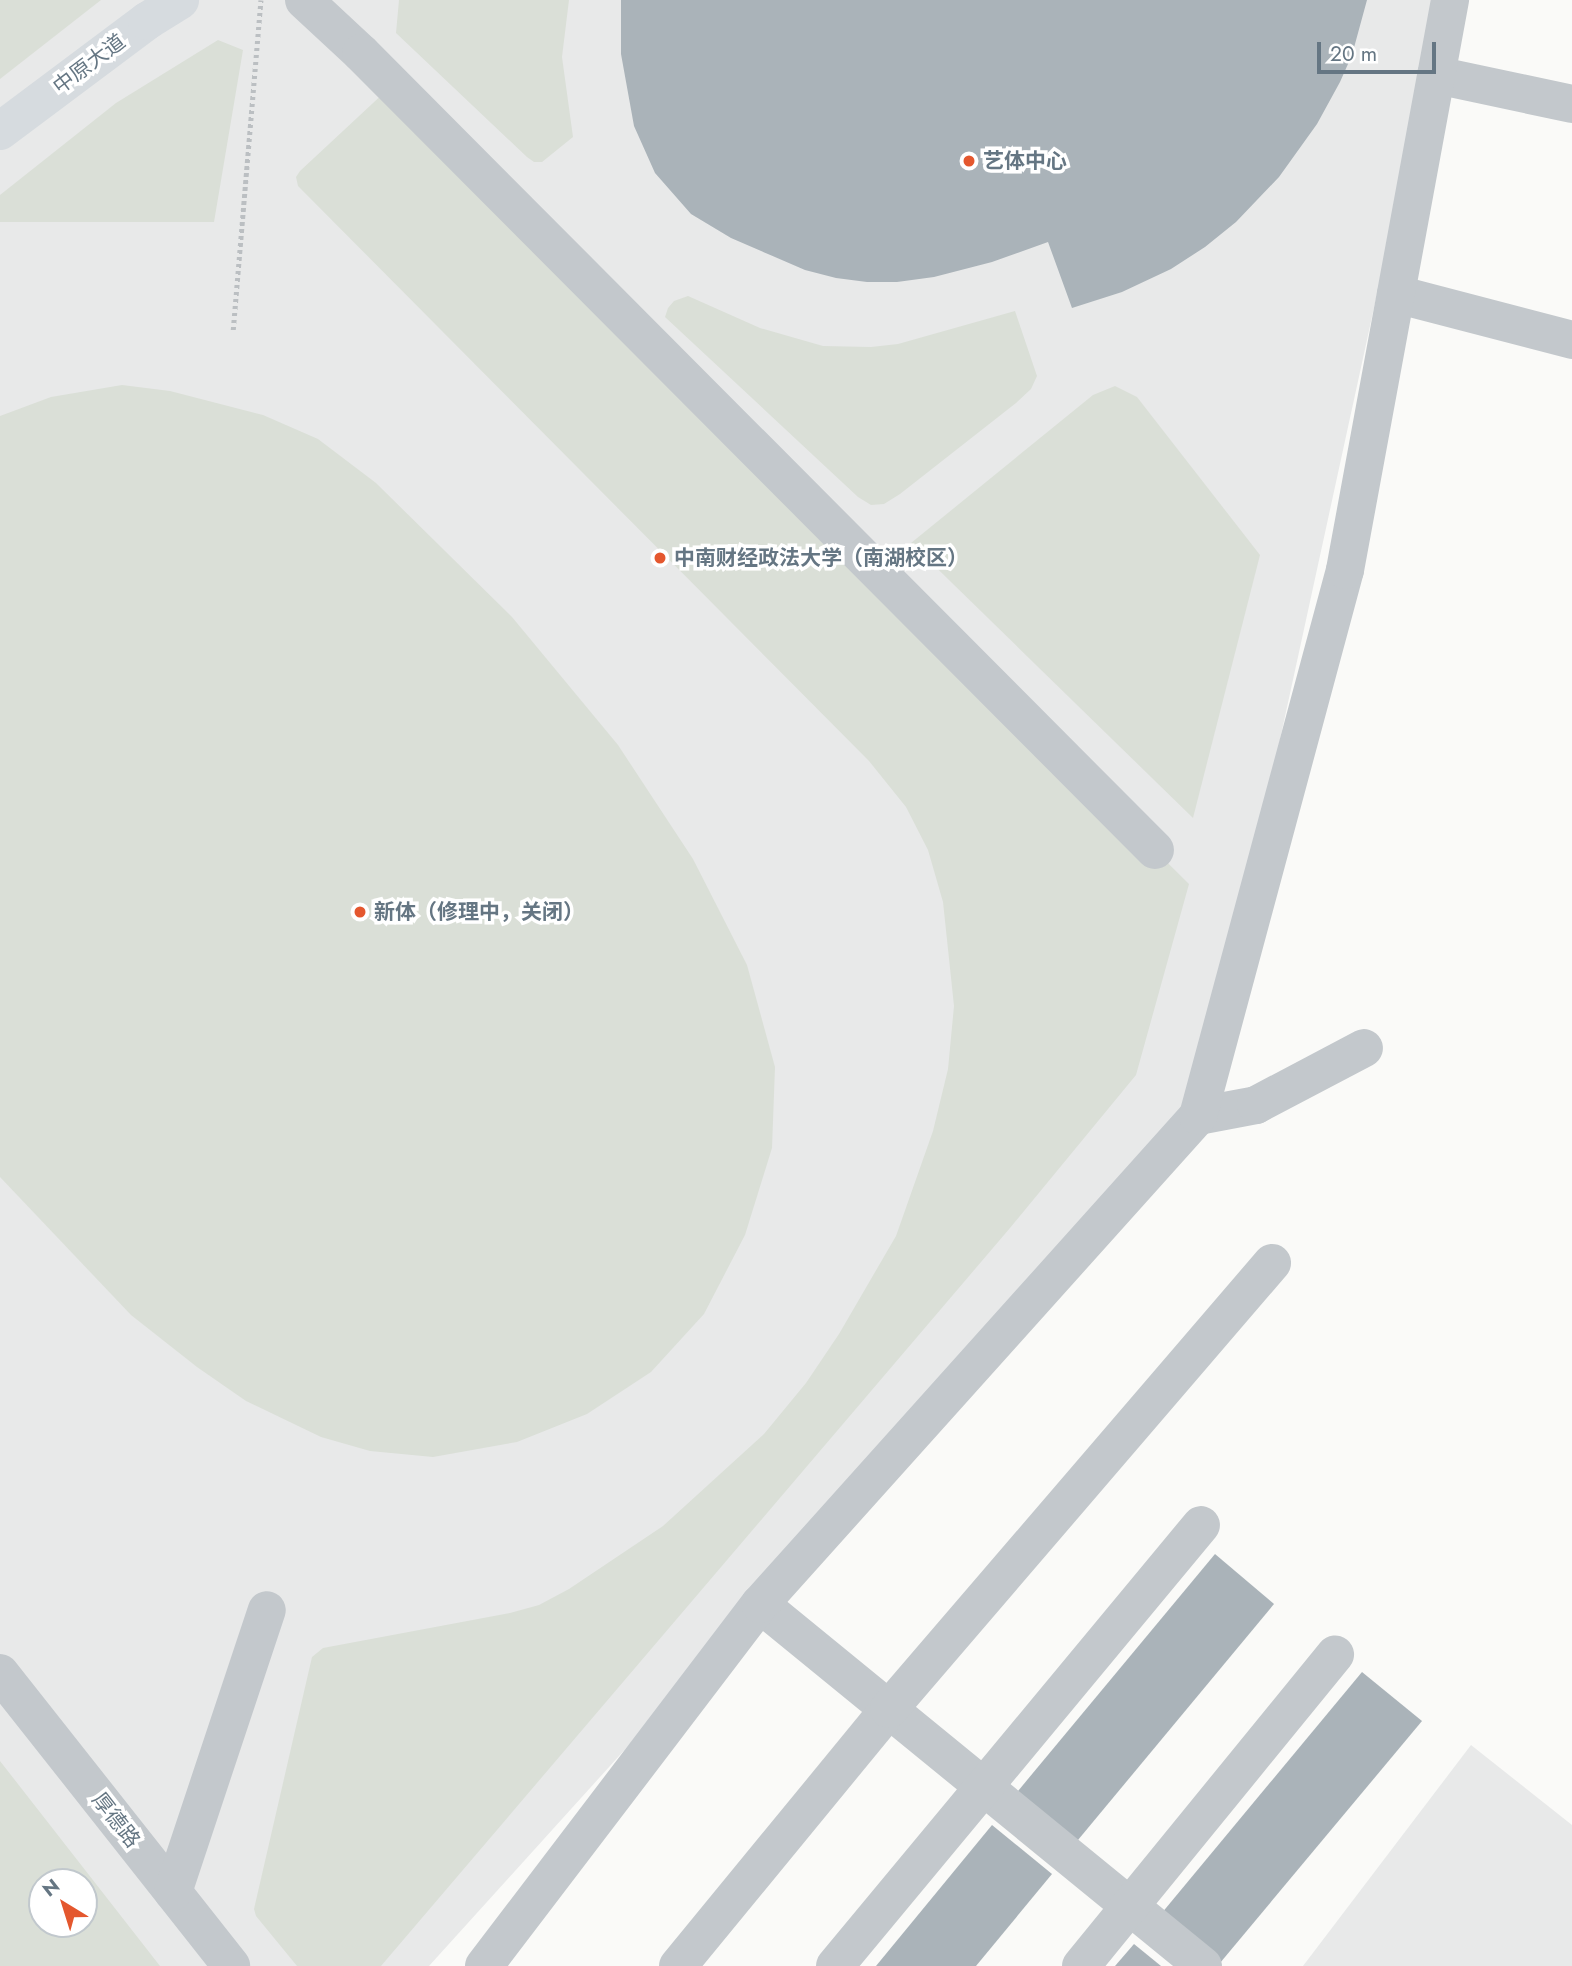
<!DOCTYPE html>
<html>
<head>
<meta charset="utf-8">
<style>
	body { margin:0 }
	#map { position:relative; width:1572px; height:1966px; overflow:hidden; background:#fafaf8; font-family:Jost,"Noto Sans SC",sans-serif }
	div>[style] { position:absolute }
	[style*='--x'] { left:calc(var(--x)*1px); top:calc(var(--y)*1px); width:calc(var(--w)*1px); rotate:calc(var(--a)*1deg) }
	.built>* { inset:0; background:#e8e9e9 }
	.green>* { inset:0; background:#dadfd7 }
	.building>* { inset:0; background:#aab3b9 }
	.path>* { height:4.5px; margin-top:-2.25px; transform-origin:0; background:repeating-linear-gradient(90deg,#bbbfc2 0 3.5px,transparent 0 7px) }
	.minor>* { height:38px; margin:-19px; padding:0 19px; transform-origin:19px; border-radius:19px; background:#c3c8cc }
	.major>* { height:38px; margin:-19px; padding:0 19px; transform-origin:19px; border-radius:19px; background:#d6dbdf }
	.dots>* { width:19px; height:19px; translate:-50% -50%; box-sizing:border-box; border:4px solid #fff; border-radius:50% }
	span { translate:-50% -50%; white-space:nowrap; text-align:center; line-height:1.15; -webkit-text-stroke:7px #fff; paint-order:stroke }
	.street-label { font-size:21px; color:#657683 }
	.poi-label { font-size:21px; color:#657683; font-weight:700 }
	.left { translate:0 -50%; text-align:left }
	.north { position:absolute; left:28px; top:1868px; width:70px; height:70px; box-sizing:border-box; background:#fff; border:2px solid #c1c8cd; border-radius:50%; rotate:322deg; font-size:19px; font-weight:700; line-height:28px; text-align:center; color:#657683 }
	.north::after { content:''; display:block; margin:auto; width:24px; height:32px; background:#e4572e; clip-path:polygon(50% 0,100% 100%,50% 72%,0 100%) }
	.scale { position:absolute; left:1317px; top:42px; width:119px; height:32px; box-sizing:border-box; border:4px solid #657683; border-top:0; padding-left:9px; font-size:21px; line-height:24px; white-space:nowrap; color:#657683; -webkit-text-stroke:5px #fff; paint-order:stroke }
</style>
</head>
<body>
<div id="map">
	<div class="built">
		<i style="clip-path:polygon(evenodd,0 0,1441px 0,1198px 1116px,429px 1966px,0 1966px,0 0,42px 1882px,84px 1882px,84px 1924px,42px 1924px,42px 1882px)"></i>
		<i style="clip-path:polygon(1471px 1745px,1572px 1825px,1572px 1966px,1303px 1966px)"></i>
	</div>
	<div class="green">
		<i style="clip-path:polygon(0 0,101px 0,0 79px)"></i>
		<i style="clip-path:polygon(399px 0,569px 0,562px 57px,573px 137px,542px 162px,534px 162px,527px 157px,396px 33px)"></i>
		<i style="clip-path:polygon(218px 40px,243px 50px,214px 222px,0 222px,0 195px,116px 103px)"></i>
		<i style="clip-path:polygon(387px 90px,1189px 884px,1136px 1075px,1010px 1228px,381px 1966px,297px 1966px,256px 1916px,254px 1909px,312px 1657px,323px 1648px,510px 1613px,539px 1605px,569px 1589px,663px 1526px,764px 1434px,806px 1383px,839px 1334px,896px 1236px,933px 1131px,948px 1069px,954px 1006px,943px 902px,928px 850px,906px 807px,869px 761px,298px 186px,296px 177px,300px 171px)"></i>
		<i style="clip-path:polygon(688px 296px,760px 328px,823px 346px,871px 347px,898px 344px,1015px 311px,1037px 376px,1031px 389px,1016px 403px,900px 494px,884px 504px,871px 505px,858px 497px,665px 317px,668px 308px,674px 301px)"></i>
		<i style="clip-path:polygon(122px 385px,170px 391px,263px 415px,318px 439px,376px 483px,512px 617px,618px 745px,693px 859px,747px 965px,775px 1067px,772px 1148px,745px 1235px,704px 1314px,651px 1372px,587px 1414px,517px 1442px,433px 1457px,370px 1451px,321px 1437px,246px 1401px,197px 1367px,131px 1315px,0 1177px,0 416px,51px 397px)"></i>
		<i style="clip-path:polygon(1115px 386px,1137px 397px,1260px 555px,1193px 818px,911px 543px,1093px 395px)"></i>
		<i style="clip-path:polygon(evenodd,0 1761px,160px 1966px,0 1966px,0 1761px,42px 1882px,84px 1882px,84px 1924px,42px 1924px,42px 1882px)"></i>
	</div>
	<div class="building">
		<i style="clip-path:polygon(621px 0,1367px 0,1352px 55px,1340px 82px,1317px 124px,1279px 177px,1236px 222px,1205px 247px,1171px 269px,1122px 292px,1072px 308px,1048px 242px,992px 262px,934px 277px,897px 282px,867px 282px,836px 278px,805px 270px,731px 238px,691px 214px,655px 173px,634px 126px,621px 54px)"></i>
		<i style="clip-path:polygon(1215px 1554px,1274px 1604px,1073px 1846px,1013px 1797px)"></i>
		<i style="clip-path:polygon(1362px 1672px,1422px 1721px,1220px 1963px,1161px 1914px)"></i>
		<i style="clip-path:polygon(992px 1825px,1052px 1874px,976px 1966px,876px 1966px)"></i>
		<i style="clip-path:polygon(1134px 1944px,1161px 1966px,1115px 1966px)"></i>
	</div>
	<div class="path">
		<i style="--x:233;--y:330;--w:331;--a:-85.2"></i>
	</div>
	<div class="minor">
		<i style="--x:304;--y:0;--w:78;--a:42.9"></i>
		<i style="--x:361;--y:53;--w:1125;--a:45.11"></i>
		<i style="--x:1436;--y:75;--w:139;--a:12"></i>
		<i style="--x:1396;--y:294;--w:182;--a:14.6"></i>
		<i style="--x:1198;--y:1116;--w:59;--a:-10.7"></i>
		<i style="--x:1256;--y:1105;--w:122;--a:-27.8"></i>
		<i style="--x:760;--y:1604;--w:572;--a:39.25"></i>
		<i style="--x:0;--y:1673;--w:373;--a:51.7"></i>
		<i style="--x:173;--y:1892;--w:297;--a:-71.6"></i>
		<i style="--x:484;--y:1966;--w:455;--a:-52.7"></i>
		<i style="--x:760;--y:1604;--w:656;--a:-48.09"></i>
		<i style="--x:1198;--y:1116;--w:565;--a:-74.93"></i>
		<i style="--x:1345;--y:570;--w:580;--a:-79.56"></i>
		<i style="--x:678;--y:1966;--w:333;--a:-50.6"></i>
		<i style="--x:889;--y:1709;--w:588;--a:-49.35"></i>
		<i style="--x:835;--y:1966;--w:573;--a:-50.31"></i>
		<i style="--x:1081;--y:1966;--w:402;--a:-50.8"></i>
	</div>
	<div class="major">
		<i style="--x:0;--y:131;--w:184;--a:-36.8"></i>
		<i style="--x:147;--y:21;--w:39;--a:-32"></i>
	</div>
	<div class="dots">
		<i style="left:969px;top:161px;background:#e4572e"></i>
		<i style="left:660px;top:558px;background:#e4572e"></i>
		<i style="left:360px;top:912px;background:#e4572e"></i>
	</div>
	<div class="street-label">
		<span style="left:89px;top:64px;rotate:-37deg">中原大道</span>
		<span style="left:116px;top:1820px;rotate:52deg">厚德路</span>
	</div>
	<div class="poi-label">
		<span class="left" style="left:983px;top:161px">艺体中心</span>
		<span class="left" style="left:674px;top:558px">中南财经政法大学（南湖校区）</span>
		<span class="left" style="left:374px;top:912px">新体（修理中，关闭）</span>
	</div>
	<div class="north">N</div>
	<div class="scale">20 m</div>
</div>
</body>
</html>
